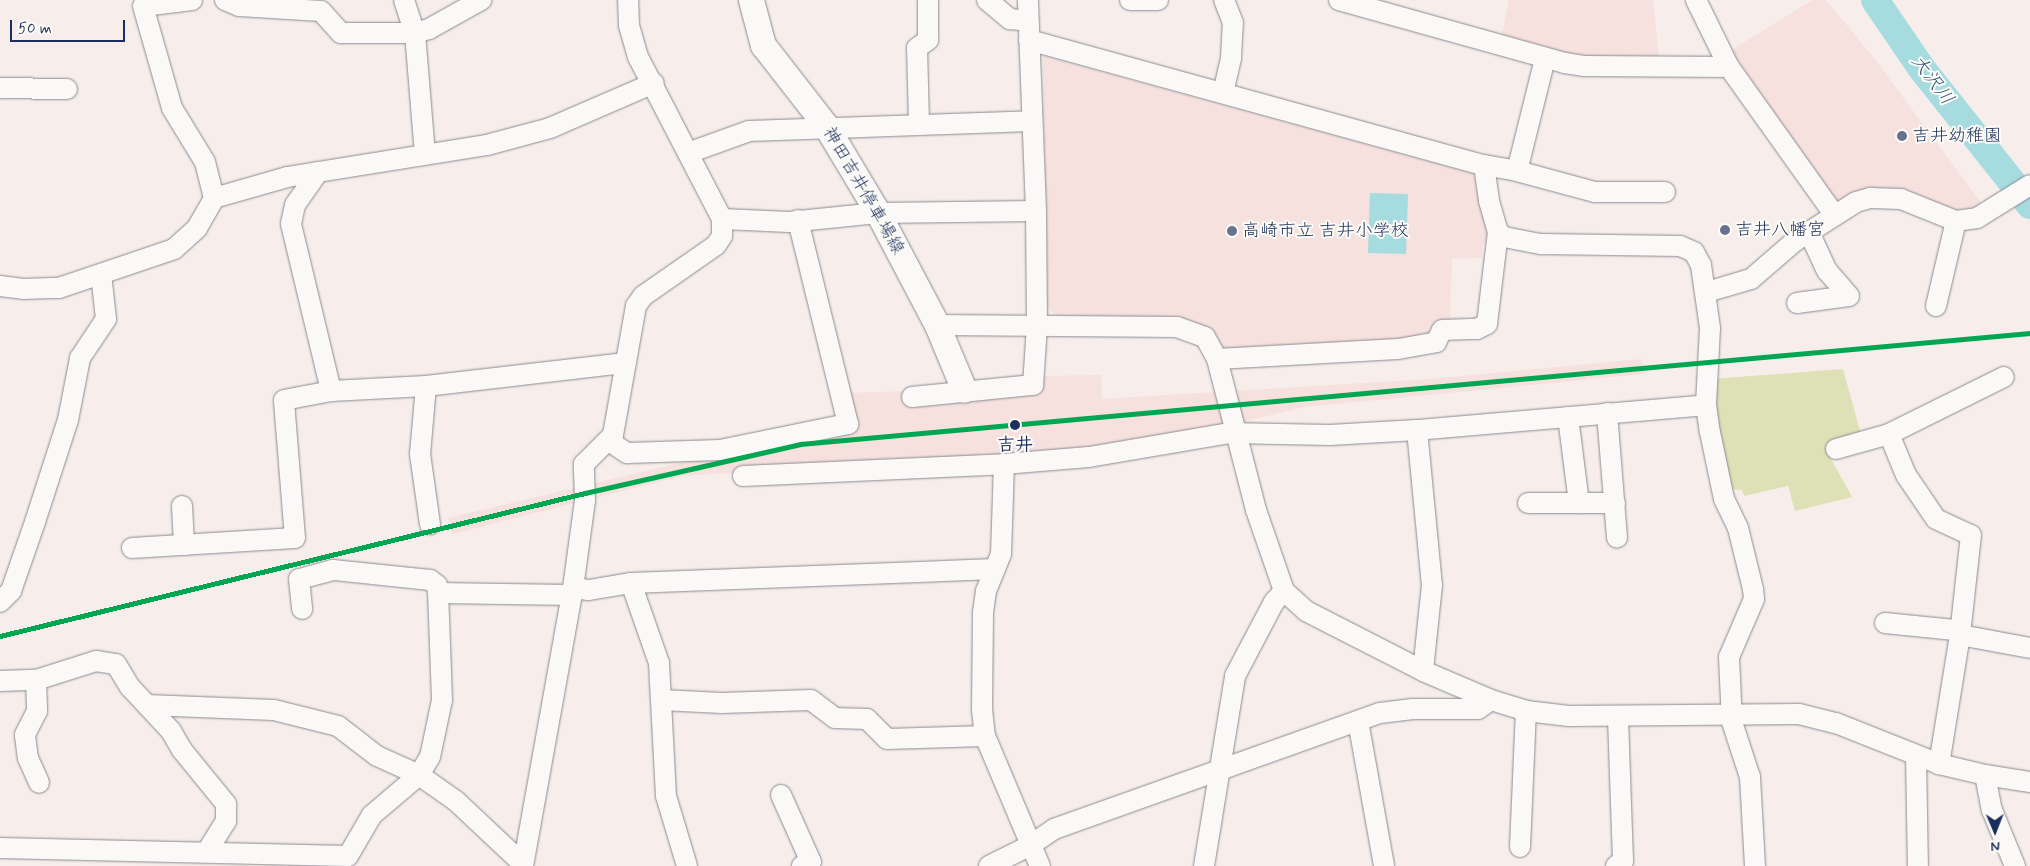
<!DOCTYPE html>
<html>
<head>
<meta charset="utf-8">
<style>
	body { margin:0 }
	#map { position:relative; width:2030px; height:866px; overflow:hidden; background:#f7eeeb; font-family:Mynerve,"Klee One",sans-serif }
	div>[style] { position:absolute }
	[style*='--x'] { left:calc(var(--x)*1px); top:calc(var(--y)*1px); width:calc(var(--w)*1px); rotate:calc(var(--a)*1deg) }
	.built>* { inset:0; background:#f6e1de }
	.green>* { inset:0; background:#dee0b5 }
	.water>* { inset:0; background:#a6dcdf }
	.river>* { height:28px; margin:-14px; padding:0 14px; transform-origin:14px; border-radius:14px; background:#a6dcdf }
	.roads { filter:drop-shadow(0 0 1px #8a8a91) drop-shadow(0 0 1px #8a8a91) }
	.minor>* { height:20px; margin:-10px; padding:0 10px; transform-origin:10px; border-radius:10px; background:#faf9f7 }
	.major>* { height:25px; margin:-12.5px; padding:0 12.5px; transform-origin:12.5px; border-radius:12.5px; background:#faf9f7 }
	.rail-1>* { height:5px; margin:-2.5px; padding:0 2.5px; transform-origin:2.5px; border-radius:2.5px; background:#00a651 }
	.dots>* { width:14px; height:14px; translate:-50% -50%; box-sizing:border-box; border:2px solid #fdfcf7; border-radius:50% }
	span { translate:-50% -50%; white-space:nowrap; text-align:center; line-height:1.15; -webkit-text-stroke:4px #fdfcf7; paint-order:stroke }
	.poi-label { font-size:18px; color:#1b2f5e }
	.left { translate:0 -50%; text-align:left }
	.street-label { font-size:18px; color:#1b2f5e }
	.stop-label { font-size:18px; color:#1b2f5e; font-weight:700 }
	.water-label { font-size:19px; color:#35587d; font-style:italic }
	.north { position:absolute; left:1970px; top:806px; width:50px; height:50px; -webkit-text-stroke:4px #fdfcf7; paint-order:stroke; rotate:179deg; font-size:14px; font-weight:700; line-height:20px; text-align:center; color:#1b2f5e }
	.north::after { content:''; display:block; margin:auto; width:18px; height:22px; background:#1b2f5e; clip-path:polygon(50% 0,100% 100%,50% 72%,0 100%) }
	.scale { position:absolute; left:10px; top:20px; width:115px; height:22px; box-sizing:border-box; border:2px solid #1b2f5e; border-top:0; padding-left:6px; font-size:15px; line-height:18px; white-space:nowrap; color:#1b2f5e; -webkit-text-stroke:4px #fdfcf7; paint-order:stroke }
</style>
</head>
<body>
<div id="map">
	<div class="built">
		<i style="clip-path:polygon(1509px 0,1653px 0,1659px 60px,1581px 60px,1500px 43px)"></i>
		<i style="clip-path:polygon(1812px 0,1826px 0,1874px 58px,1980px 201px,1979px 210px,1963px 216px,1930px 206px,1837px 206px,1727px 53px)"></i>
		<i style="clip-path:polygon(1043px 56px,1479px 175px,1492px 242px,1483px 243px,1482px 258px,1452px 259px,1450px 322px,1428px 337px,1222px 351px,1211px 330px,1179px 318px,1059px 318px,1046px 306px)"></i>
		<i style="clip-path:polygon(1642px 359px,1644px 374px,1305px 407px,1151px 443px,1088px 451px,682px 476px,453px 534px,448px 518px,759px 444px,854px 428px,843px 393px,910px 391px,1037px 376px,1101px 375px,1102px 399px,1429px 379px)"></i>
	</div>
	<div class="green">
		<i style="clip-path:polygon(1843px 369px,1862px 438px,1826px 450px,1852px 497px,1795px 511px,1788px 486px,1744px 496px,1742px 490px,1728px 489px,1711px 379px)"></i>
	</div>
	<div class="water">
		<i style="clip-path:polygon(1370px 193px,1408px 194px,1406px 254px,1368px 253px)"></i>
	</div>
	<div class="river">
		<i style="--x:1875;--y:0;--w:83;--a:55.7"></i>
		<i style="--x:1922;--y:69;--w:174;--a:51.5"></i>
	</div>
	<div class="roads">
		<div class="minor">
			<i style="--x:192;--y:0;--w:49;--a:173"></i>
			<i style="--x:143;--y:6;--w:106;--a:74.1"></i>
			<i style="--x:172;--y:108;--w:63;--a:58.6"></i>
			<i style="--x:205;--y:162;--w:37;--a:76"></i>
			<i style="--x:225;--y:0;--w:15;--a:23"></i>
			<i style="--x:239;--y:6;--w:82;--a:3.5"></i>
			<i style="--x:321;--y:11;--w:30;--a:48"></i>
			<i style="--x:341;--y:33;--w:74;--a:0"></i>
			<i style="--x:415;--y:33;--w:15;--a:-16"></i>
			<i style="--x:429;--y:29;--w:60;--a:-29.1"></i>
			<i style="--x:404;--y:0;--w:35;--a:72"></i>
			<i style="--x:415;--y:33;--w:122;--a:85.3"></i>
			<i style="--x:987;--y:0;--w:30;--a:40"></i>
			<i style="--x:1010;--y:19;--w:18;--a:6"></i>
			<i style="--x:1130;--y:0;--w:28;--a:0"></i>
			<i style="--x:1339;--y:0;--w:235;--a:15.6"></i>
			<i style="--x:1565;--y:63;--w:20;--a:9"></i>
			<i style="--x:1585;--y:66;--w:144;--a:0.4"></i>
			<i style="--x:1696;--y:0;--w:75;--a:63.8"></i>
			<i style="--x:1729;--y:67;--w:181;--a:54.5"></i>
			<i style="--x:1029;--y:40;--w:472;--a:15.4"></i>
			<i style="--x:1484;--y:165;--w:34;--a:10"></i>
			<i style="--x:1517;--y:171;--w:115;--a:-76"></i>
			<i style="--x:0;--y:88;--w:67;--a:0.9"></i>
			<i style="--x:1223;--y:93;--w:36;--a:-77"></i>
			<i style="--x:1231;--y:58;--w:35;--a:-87"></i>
			<i style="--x:1233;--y:23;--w:25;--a:-111"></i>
			<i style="--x:919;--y:123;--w:75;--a:-91.5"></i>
			<i style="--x:917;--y:48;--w:14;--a:-36"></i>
			<i style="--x:928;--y:40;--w:40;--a:-90"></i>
			<i style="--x:688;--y:153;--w:65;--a:-19.8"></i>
			<i style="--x:749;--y:131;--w:283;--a:-2"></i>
			<i style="--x:1484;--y:165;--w:36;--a:82"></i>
			<i style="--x:1489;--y:201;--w:32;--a:74"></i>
			<i style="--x:1498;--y:232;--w:8;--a:40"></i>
			<i style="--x:1504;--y:237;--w:38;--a:11"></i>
			<i style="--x:1541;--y:244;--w:139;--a:0.8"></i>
			<i style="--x:1680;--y:246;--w:15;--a:23"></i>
			<i style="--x:1694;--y:252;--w:15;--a:62"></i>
			<i style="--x:1701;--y:265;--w:64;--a:81.9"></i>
			<i style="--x:1710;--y:328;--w:77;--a:93"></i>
			<i style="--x:1706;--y:405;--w:27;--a:82"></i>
			<i style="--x:1710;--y:432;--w:68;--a:78.2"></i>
			<i style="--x:1724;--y:499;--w:32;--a:64"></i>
			<i style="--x:1738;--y:528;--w:63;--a:76.2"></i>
			<i style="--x:1753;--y:589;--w:10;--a:84"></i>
			<i style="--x:1754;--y:599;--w:63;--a:113.3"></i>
			<i style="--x:1729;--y:657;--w:65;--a:87.4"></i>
			<i style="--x:1732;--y:722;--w:58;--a:71.9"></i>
			<i style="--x:1750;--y:777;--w:89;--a:86.8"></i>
			<i style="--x:1517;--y:171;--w:81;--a:15.1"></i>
			<i style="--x:1595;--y:192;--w:70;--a:0"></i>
			<i style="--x:318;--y:172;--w:40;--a:124.9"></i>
			<i style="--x:295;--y:205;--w:19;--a:102"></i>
			<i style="--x:291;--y:224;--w:172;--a:76.5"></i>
			<i style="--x:722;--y:219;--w:67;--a:2.6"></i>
			<i style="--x:789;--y:222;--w:89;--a:-5.8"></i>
			<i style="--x:878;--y:213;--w:158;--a:-0.7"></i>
			<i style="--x:0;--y:286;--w:23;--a:7"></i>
			<i style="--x:23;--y:289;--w:36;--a:-2"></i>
			<i style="--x:59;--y:288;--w:121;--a:-18.7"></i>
			<i style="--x:174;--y:249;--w:31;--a:-42"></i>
			<i style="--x:197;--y:228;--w:34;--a:-60"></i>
			<i style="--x:214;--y:198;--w:76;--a:-16"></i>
			<i style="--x:287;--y:177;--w:203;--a:-9.1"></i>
			<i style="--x:487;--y:145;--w:65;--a:-15.1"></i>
			<i style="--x:550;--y:128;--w:113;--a:-23.4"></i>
			<i style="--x:1707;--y:292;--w:46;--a:-16.5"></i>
			<i style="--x:1751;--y:279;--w:58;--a:-40.8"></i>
			<i style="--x:1795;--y:241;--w:72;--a:-32.6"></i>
			<i style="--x:1856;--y:202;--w:15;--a:-16"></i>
			<i style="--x:1870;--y:198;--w:31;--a:2"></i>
			<i style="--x:1901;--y:199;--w:59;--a:21.8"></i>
			<i style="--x:1956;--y:221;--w:21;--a:-8"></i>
			<i style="--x:1977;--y:218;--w:62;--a:-31.9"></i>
			<i style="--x:1797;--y:303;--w:52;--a:-7.7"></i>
			<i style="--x:1849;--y:296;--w:33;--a:-131"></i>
			<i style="--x:1827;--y:271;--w:43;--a:-114.8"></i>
			<i style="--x:1936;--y:306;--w:87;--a:-76.8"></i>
			<i style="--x:937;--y:325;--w:240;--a:0.5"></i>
			<i style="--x:1177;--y:327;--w:30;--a:20"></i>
			<i style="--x:1205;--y:337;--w:25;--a:61"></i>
			<i style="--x:1217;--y:359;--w:156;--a:75.5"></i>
			<i style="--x:1256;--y:510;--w:86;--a:70.9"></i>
			<i style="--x:1284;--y:591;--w:30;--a:42"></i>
			<i style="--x:1306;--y:611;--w:131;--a:27.1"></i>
			<i style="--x:1423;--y:671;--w:74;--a:23.1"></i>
			<i style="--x:1491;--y:700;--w:37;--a:17"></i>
			<i style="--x:1526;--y:711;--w:43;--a:6.6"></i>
			<i style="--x:1569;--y:716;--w:230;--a:-0.5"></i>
			<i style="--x:1799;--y:714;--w:38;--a:14"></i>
			<i style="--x:1836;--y:723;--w:111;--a:21.7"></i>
			<i style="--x:1939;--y:764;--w:47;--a:13.4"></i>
			<i style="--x:1985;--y:775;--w:46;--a:8.8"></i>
			<i style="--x:1217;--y:359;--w:181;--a:-3.2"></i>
			<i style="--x:1398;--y:349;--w:39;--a:-10"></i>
			<i style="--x:1436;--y:342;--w:13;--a:-63"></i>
			<i style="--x:1442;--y:330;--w:35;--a:-2"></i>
			<i style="--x:1477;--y:329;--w:11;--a:-27"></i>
			<i style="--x:1487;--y:324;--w:93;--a:-83.2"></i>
			<i style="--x:426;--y:386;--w:68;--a:95"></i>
			<i style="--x:420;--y:454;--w:71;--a:81.9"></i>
			<i style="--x:912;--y:397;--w:122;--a:-5.7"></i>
			<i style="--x:1033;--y:385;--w:59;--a:-86.1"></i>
			<i style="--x:1037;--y:326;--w:115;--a:-90.5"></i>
			<i style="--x:1036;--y:211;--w:211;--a:-92.2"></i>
			<i style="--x:1607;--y:413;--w:125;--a:85.4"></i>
			<i style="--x:1568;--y:417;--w:87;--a:82.7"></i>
			<i style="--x:1417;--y:430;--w:156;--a:84.5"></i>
			<i style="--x:1432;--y:585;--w:86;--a:96"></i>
			<i style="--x:1889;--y:434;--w:44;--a:67.5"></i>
			<i style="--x:1906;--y:475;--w:53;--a:55.7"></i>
			<i style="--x:1936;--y:519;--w:38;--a:25"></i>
			<i style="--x:1971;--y:535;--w:101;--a:96.3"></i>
			<i style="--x:1960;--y:635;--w:131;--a:99.2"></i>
			<i style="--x:609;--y:441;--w:22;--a:34"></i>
			<i style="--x:627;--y:453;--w:93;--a:-1.8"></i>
			<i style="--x:720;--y:450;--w:131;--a:-11.5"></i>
			<i style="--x:848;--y:424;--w:210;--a:-103.8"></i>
			<i style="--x:1836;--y:449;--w:55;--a:-15.8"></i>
			<i style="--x:1889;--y:434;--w:128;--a:-26.4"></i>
			<i style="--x:1004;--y:464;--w:90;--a:91.9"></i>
			<i style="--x:1001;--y:554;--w:40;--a:112"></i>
			<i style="--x:986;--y:591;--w:22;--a:98"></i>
			<i style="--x:983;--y:613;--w:96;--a:90.6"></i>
			<i style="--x:982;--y:709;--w:27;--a:84"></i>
			<i style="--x:985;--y:736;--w:141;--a:67.1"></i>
			<i style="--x:743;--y:476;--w:261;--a:-2.6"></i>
			<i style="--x:1004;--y:464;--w:85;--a:-4.7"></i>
			<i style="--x:1089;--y:457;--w:142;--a:-9.7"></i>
			<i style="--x:1229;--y:433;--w:101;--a:1.1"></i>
			<i style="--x:1330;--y:435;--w:87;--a:-3.3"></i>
			<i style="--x:1417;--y:430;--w:290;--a:-4.9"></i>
			<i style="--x:1528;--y:503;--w:87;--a:0"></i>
			<i style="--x:182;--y:506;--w:39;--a:87"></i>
			<i style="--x:132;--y:548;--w:163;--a:-3.5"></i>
			<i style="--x:295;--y:538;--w:138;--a:-94.6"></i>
			<i style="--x:284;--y:400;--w:48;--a:-10.8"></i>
			<i style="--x:331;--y:391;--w:95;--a:-3"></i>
			<i style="--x:426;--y:386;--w:201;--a:-6.6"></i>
			<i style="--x:631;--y:583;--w:364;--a:-2.2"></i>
			<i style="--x:573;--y:588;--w:16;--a:7"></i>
			<i style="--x:589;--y:590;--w:43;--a:-9.5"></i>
			<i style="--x:631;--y:583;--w:85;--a:70.7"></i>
			<i style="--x:659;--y:663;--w:133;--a:87"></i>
			<i style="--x:666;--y:796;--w:73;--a:73.3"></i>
			<i style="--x:438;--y:593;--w:134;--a:0.9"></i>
			<i style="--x:0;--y:602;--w:16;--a:-45"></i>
			<i style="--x:11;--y:591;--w:73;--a:-70.8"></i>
			<i style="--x:35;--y:522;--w:107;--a:-72.1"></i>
			<i style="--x:68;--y:420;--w:63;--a:-79"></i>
			<i style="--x:80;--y:358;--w:47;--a:-56.3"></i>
			<i style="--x:106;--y:319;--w:45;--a:-96.3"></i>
			<i style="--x:1885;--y:623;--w:70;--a:5.7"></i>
			<i style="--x:1955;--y:630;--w:7;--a:45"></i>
			<i style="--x:1960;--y:635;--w:71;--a:10.5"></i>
			<i style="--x:36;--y:680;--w:31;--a:88"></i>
			<i style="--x:37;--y:711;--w:27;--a:117"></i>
			<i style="--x:25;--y:735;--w:23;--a:83"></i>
			<i style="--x:28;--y:758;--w:27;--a:66"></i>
			<i style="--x:0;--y:681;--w:36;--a:-2"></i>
			<i style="--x:36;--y:680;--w:63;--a:-17.6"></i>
			<i style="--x:96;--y:661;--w:20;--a:9"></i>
			<i style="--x:116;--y:664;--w:27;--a:59"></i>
			<i style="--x:130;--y:687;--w:60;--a:47"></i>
			<i style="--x:171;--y:731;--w:22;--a:60"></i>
			<i style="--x:182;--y:750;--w:70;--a:50.8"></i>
			<i style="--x:226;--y:804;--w:17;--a:90"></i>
			<i style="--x:226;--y:821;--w:36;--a:122"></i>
			<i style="--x:661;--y:700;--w:61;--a:2.8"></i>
			<i style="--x:722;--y:703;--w:89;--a:-1.9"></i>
			<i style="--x:811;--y:700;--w:30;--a:37"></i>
			<i style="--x:835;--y:718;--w:32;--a:2"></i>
			<i style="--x:867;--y:719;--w:28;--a:45"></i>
			<i style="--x:887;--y:739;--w:98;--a:-1.8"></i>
			<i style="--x:147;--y:705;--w:127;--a:2.3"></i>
			<i style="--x:274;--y:710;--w:66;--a:14"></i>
			<i style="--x:338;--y:726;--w:49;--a:37.6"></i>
			<i style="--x:377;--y:756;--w:46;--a:24.3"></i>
			<i style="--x:419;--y:775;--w:45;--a:35.1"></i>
			<i style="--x:456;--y:801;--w:92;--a:43.2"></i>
			<i style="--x:1358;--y:721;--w:147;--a:79.8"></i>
			<i style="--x:1916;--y:756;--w:110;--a:89"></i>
			<i style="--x:1985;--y:775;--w:36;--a:79"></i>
			<i style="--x:1992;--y:810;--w:61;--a:67.7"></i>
			<i style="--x:781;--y:795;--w:73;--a:65.9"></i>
			<i style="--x:811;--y:862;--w:10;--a:156"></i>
			<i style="--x:1520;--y:847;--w:136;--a:-87.5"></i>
			<i style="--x:0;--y:848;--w:348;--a:1.3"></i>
			<i style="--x:348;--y:856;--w:48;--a:-59.7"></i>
			<i style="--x:372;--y:815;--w:62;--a:-40.4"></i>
			<i style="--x:419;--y:775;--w:21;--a:-59"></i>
			<i style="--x:430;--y:757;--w:58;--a:-78.1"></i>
			<i style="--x:442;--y:700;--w:107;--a:-92.1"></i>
			<i style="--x:438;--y:593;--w:8;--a:-97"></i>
			<i style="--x:437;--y:585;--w:9;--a:-144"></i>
			<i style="--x:430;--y:580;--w:98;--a:-174.1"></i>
			<i style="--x:333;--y:570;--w:35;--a:165"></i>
			<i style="--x:299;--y:579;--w:30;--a:84"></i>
			<i style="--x:523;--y:866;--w:282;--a:-79.8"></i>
			<i style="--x:573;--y:588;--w:89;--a:-82.2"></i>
			<i style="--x:585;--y:500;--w:36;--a:-92"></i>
			<i style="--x:584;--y:464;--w:41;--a:-45"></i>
			<i style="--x:613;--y:435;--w:131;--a:-79.9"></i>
			<i style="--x:636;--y:306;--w:12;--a:-55"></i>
			<i style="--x:643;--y:296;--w:89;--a:-34.9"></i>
			<i style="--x:716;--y:245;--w:11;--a:-56"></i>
			<i style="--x:722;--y:236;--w:17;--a:-90"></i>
			<i style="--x:722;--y:219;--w:182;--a:-117.4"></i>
			<i style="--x:638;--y:57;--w:33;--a:-106"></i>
			<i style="--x:629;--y:25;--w:25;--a:-92"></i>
			<i style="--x:989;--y:866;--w:45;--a:-26.6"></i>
			<i style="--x:1029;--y:846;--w:30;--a:-34"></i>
			<i style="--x:1054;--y:829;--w:346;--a:-19.6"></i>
			<i style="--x:1380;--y:713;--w:33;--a:-7"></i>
			<i style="--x:1413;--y:709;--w:65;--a:0"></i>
			<i style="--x:1478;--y:709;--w:16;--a:-35"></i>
			<i style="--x:1204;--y:866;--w:193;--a:-80.7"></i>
			<i style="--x:1235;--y:676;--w:84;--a:-62.2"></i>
			<i style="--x:1274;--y:602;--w:15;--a:-48"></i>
			<i style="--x:1616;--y:866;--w:9;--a:-36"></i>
			<i style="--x:1623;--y:861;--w:145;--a:-92"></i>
		</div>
		<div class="major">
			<i style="--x:751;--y:0;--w:47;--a:75.1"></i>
			<i style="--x:763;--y:45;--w:103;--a:52.1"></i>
			<i style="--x:826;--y:126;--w:101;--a:59.1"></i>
			<i style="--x:878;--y:213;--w:127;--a:62.2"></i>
			<i style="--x:937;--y:325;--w:70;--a:67.4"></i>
		</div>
	</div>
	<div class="rail-1">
		<i style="--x:0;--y:636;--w:602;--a:-13.74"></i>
		<i style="--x:585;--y:493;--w:221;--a:-12.8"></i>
		<i style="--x:800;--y:444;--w:1235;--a:-5.16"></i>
	</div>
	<div class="dots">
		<i style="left:1902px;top:136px;background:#68728f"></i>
		<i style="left:1725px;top:230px;background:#68728f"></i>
		<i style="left:1232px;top:231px;background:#68728f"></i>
		<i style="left:1015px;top:425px;background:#1b2f5e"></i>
	</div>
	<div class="poi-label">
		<span class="left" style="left:1912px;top:136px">吉井幼稚園</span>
		<span class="left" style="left:1735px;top:230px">吉井八幡宮</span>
		<span class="left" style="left:1242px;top:231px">高崎市立 吉井小学校</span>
	</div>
	<div class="street-label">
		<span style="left:863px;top:191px;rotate:60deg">神田吉井停車場線</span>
	</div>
	<div class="stop-label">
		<span style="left:1015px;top:445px">吉井</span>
	</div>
	<div class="water-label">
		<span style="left:1932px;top:80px;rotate:53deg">大沢川</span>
	</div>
	<div class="north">N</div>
	<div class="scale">50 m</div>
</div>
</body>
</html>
